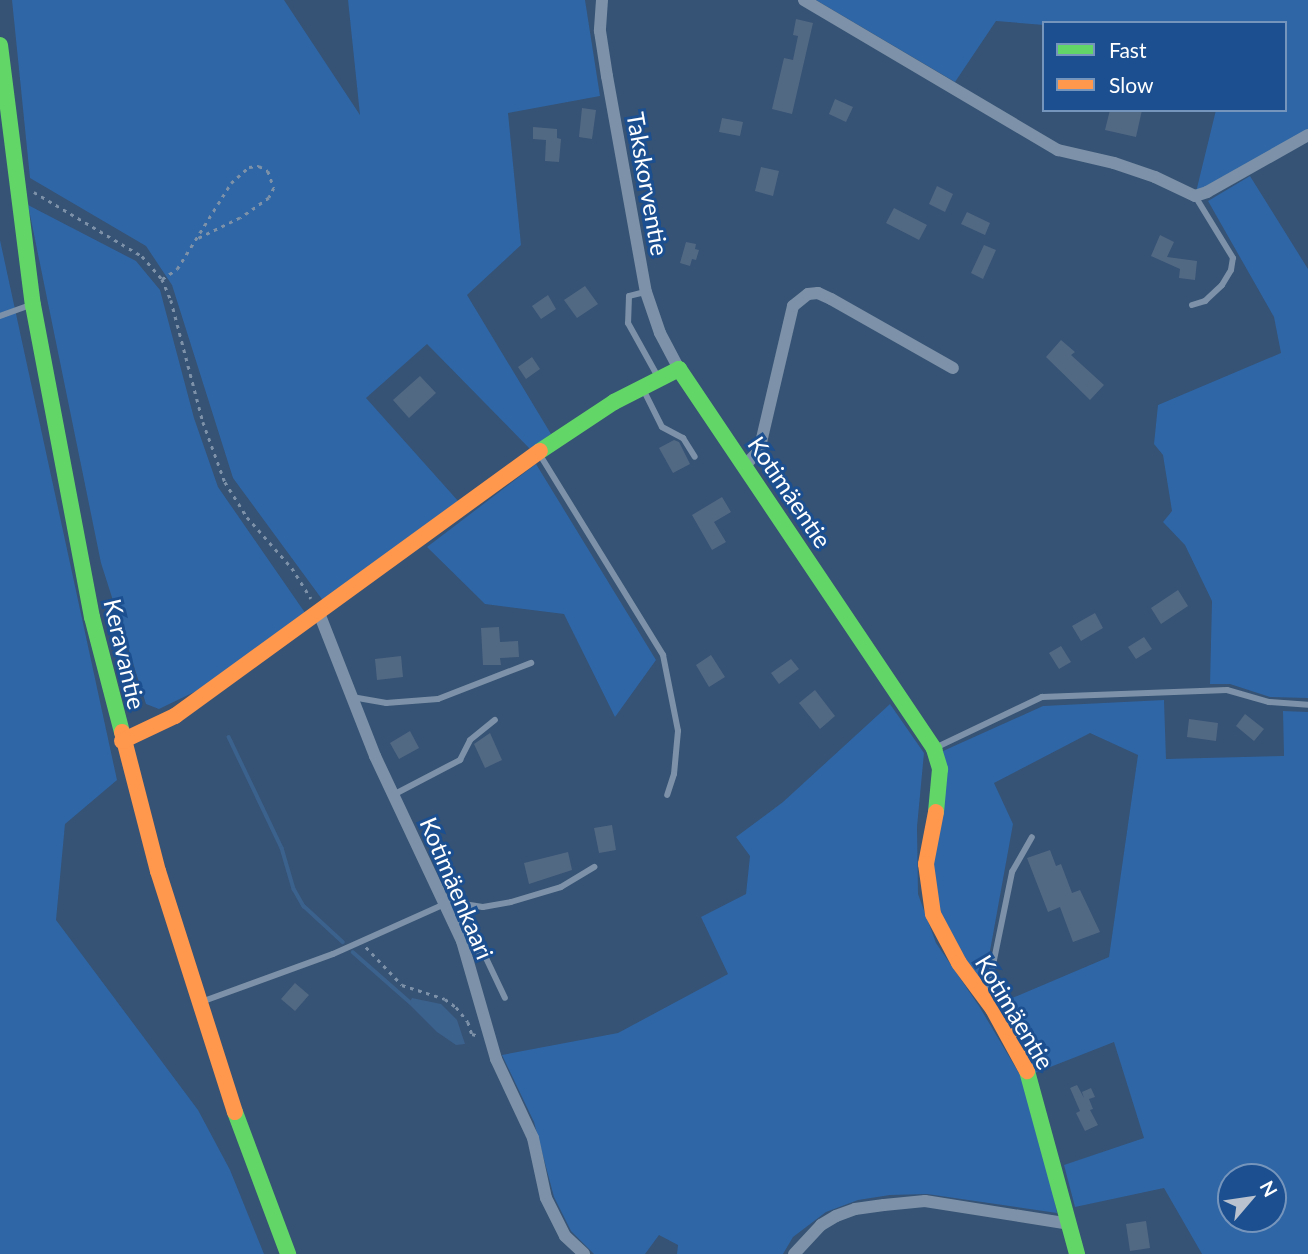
<!DOCTYPE html>
<html>
<head>
<meta charset="utf-8">
<style>
	body { margin:0 }
	#map { position:relative; width:1308px; height:1254px; overflow:hidden; background:#365274; font-family:Lato,sans-serif }
	div>[style] { position:absolute }
	[style*='--x'] { left:calc(var(--x)*1px); top:calc(var(--y)*1px); width:calc(var(--w)*1px); rotate:calc(var(--a)*1deg) }
	.green>* { inset:0; background:#2f66a5 }
	.water>* { inset:0; background:#3b618d }
	.stream>* { height:3.5px; margin:-1.75px; padding:0 1.75px; transform-origin:1.75px; border-radius:1.75px; background:#3b618d }
	.building>* { inset:0; background:#526984 }
	.path>* { height:2.5px; margin-top:-1.25px; transform-origin:0; background:repeating-linear-gradient(90deg,#7d92a8 0 3.5px,transparent 0 8.5px) }
	.lane>* { height:6px; margin:-3px; padding:0 3px; transform-origin:3px; border-radius:3px; background:#7d92a8 }
	.street>* { height:12px; margin:-6px; padding:0 6px; transform-origin:6px; border-radius:6px; background:#7d92a8 }
	.fast>* { height:16px; margin:-8px; padding:0 8px; transform-origin:8px; border-radius:8px; background:#63d668 }
	.slow>* { height:16px; margin:-8px; padding:0 8px; transform-origin:8px; border-radius:8px; background:#ff974d }
	span { translate:-50% -50%; white-space:nowrap; text-align:center; line-height:1.15; -webkit-text-stroke:6px #1b4f8f; paint-order:stroke }
	.street-label { font-size:24px; color:#fff }
	.legend { position:absolute; left:1042px; top:21px; width:245px; height:91px; box-sizing:border-box; background:#1b4f8f; border:2px solid #7695bc; margin:0; padding:9px 12px; list-style:none; font-size:21px; color:#fff }
	.legend li { display:flex; align-items:center; gap:14px; height:35px }
	.legend b { width:35px; border:2px solid #7695bc }
	.north { position:absolute; left:1217px; top:1163px; width:70px; height:70px; box-sizing:border-box; background:#1b4f8f; border:2px solid #7695bc; border-radius:50%; rotate:61deg; font-size:19px; font-weight:700; line-height:28px; text-align:center; color:#fff }
	.north::after { content:''; display:block; margin:auto; width:24px; height:32px; background:#b9c2ce; clip-path:polygon(50% 0,100% 100%,50% 72%,0 100%) }
</style>
</head>
<body>
<div id="map">
	<div class="green">
		<i style="clip-path:polygon(12px 0,284px 0,360px 115px,348px 0,585px 0,600px 96px,508px 113px,521px 245px,467px 295px,551px 434px,530px 449px,427px 344px,366px 398px,459px 502px,324px 602px,233px 478px,172px 285px,146px 246px,30px 178px)"></i>
		<i style="clip-path:polygon(816px 0,1308px 0,1308px 131px,1196px 192px,1216px 110px,1285px 110px,1285px 23px,1044px 25px,996px 21px,955px 82px)"></i>
		<i style="clip-path:polygon(1250px 176px,1308px 269px,1308px 698px,1270px 697px,1230px 684px,1210px 684px,1212px 601px,1185px 545px,1163px 522px,1172px 511px,1163px 455px,1154px 444px,1158px 405px,1281px 353px,1274px 317px,1208px 201px)"></i>
		<i style="clip-path:polygon(28px 205px,136px 261px,160px 290px,194px 418px,218px 487px,308px 617px,219px 680px,159px 709px,146px 704px,101px 563px)"></i>
		<i style="clip-path:polygon(0 240px,117px 780px,65px 824px,56px 920px,198px 1110px,230px 1170px,264px 1254px,0 1254px)"></i>
		<i style="clip-path:polygon(536px 464px,656px 660px,615px 717px,564px 614px,485px 604px,427px 547px)"></i>
		<i style="clip-path:polygon(evenodd,1164px 700px,1166px 759px,1284px 756px,1283px 711px,1308px 712px,1308px 1254px,1202px 1254px,1164px 1188px,1075px 1207px,1064px 1165px,1144px 1138px,1114px 1042px,1035px 1073px,998px 1004px,1109px 957px,1138px 755px,1090px 733px,994px 783px,1013px 824px,984px 984px,963px 960px,937px 907px,933px 864px,943px 751px,1043px 706px,1164px 700px,1231px 1177px,1273px 1177px,1273px 1219px,1231px 1219px,1231px 1177px)"></i>
		<i style="clip-path:polygon(890px 704px,924px 753px,917px 827px,918px 894px,936px 943px,979px 1006px,1023px 1080px,1047px 1163px,1057px 1213px,927px 1194px,890px 1195px,858px 1200px,826px 1212px,793px 1237px,783px 1254px,677px 1254px,678px 1245px,659px 1235px,645px 1254px,594px 1254px,571px 1231px,554px 1197px,534px 1122px,502px 1055px,618px 1033px,728px 974px,701px 917px,746px 894px,750px 856px,736px 837px,783px 802px)"></i>
	</div>
	<div class="water">
		<i style="clip-path:polygon(412px 998px,441px 1004px,457px 1020px,465px 1044px,456px 1045px,437px 1032px,409px 1004px)"></i>
	</div>
	<div class="stream">
		<i style="--x:229;--y:737;--w:123;--a:64.5"></i>
		<i style="--x:282;--y:848;--w:43;--a:73.7"></i>
		<i style="--x:294;--y:889;--w:20;--a:60"></i>
		<i style="--x:304;--y:906;--w:53;--a:42.7"></i>
		<i style="--x:353;--y:952;--w:76;--a:41.3"></i>
	</div>
	<div class="building">
		<i style="clip-path:polygon(796px 19px,813px 23px,792px 114px,772px 109px,784px 58px,793px 60px,798px 36px,793px 35px)"></i>
		<i style="clip-path:polygon(835px 99px,853px 107px,846px 122px,829px 114px)"></i>
		<i style="clip-path:polygon(582px 108px,596px 110px,592px 139px,579px 137px)"></i>
		<i style="clip-path:polygon(1110px 110px,1142px 110px,1136px 137px,1105px 130px)"></i>
		<i style="clip-path:polygon(722px 118px,743px 122px,740px 136px,719px 132px)"></i>
		<i style="clip-path:polygon(533px 127px,557px 129px,557px 138px,561px 139px,559px 162px,545px 161px,546px 140px,533px 139px)"></i>
		<i style="clip-path:polygon(761px 167px,779px 171px,773px 196px,755px 191px)"></i>
		<i style="clip-path:polygon(937px 186px,953px 194px,945px 212px,929px 204px)"></i>
		<i style="clip-path:polygon(894px 208px,927px 225px,919px 240px,886px 223px)"></i>
		<i style="clip-path:polygon(967px 212px,990px 223px,985px 235px,961px 224px)"></i>
		<i style="clip-path:polygon(1160px 235px,1174px 242px,1167px 257px,1197px 261px,1195px 280px,1179px 278px,1180px 269px,1151px 256px)"></i>
		<i style="clip-path:polygon(686px 242px,696px 244px,695px 249px,699px 250px,696px 260px,692px 259px,690px 266px,680px 263px)"></i>
		<i style="clip-path:polygon(984px 245px,996px 250px,983px 279px,971px 273px)"></i>
		<i style="clip-path:polygon(585px 286px,598px 304px,577px 318px,564px 300px)"></i>
		<i style="clip-path:polygon(548px 295px,556px 309px,541px 319px,532px 306px)"></i>
		<i style="clip-path:polygon(1061px 340px,1075px 352px,1071px 355px,1104px 385px,1090px 400px,1046px 357px)"></i>
		<i style="clip-path:polygon(532px 357px,540px 369px,526px 379px,518px 367px)"></i>
		<i style="clip-path:polygon(420px 376px,436px 393px,409px 418px,393px 400px)"></i>
		<i style="clip-path:polygon(674px 440px,679px 442px,690px 464px,673px 473px,659px 448px)"></i>
		<i style="clip-path:polygon(722px 497px,731px 512px,714px 522px,726px 542px,712px 550px,692px 515px)"></i>
		<i style="clip-path:polygon(1178px 590px,1188px 606px,1161px 624px,1151px 608px)"></i>
		<i style="clip-path:polygon(1095px 613px,1103px 628px,1081px 641px,1072px 626px)"></i>
		<i style="clip-path:polygon(499px 627px,500px 642px,518px 641px,519px 657px,500px 658px,501px 665px,483px 665px,481px 628px)"></i>
		<i style="clip-path:polygon(1144px 637px,1152px 649px,1136px 659px,1128px 647px)"></i>
		<i style="clip-path:polygon(1061px 646px,1071px 662px,1059px 669px,1049px 653px)"></i>
		<i style="clip-path:polygon(711px 655px,725px 677px,709px 687px,696px 665px)"></i>
		<i style="clip-path:polygon(401px 656px,403px 677px,377px 680px,375px 659px)"></i>
		<i style="clip-path:polygon(791px 659px,799px 669px,779px 684px,771px 673px)"></i>
		<i style="clip-path:polygon(815px 690px,835px 716px,820px 729px,799px 703px)"></i>
		<i style="clip-path:polygon(1245px 714px,1264px 729px,1254px 741px,1236px 726px)"></i>
		<i style="clip-path:polygon(1189px 719px,1218px 723px,1216px 741px,1187px 737px)"></i>
		<i style="clip-path:polygon(410px 731px,419px 748px,399px 759px,390px 743px)"></i>
		<i style="clip-path:polygon(490px 733px,502px 760px,485px 768px,474px 744px)"></i>
		<i style="clip-path:polygon(612px 825px,616px 850px,599px 853px,594px 828px)"></i>
		<i style="clip-path:polygon(1050px 850px,1056px 866px,1061px 864px,1072px 893px,1080px 890px,1100px 932px,1073px 942px,1060px 907px,1048px 912px,1027px 858px)"></i>
		<i style="clip-path:polygon(568px 852px,572px 870px,529px 884px,524px 863px)"></i>
		<i style="clip-path:polygon(295px 983px,309px 995px,295px 1011px,281px 999px)"></i>
		<i style="clip-path:polygon(1077px 1085px,1084px 1098px,1082px 1092px,1091px 1088px,1095px 1097px,1089px 1099px,1093px 1109px,1090px 1110px,1098px 1125px,1085px 1131px,1076px 1113px,1080px 1111px,1070px 1088px)"></i>
		<i style="clip-path:polygon(1146px 1221px,1150px 1248px,1130px 1251px,1126px 1224px)"></i>
	</div>
	<div class="path">
		<i style="--x:34;--y:192;--w:126;--a:30.7"></i>
		<i style="--x:142;--y:256;--w:30;--a:49"></i>
		<i style="--x:162;--y:279;--w:23;--a:67"></i>
		<i style="--x:171;--y:300;--w:126;--a:75.3"></i>
		<i style="--x:203;--y:422;--w:64;--a:69.9"></i>
		<i style="--x:225;--y:482;--w:41;--a:57.8"></i>
		<i style="--x:247;--y:517;--w:68;--a:48.6"></i>
		<i style="--x:292;--y:568;--w:36;--a:58"></i>
		<i style="--x:162;--y:279;--w:18;--a:-34"></i>
		<i style="--x:177;--y:269;--w:102;--a:-57.9"></i>
		<i style="--x:231;--y:183;--w:24;--a:-42"></i>
		<i style="--x:249;--y:167;--w:10;--a:-6"></i>
		<i style="--x:259;--y:166;--w:10;--a:29"></i>
		<i style="--x:268;--y:171;--w:18;--a:71"></i>
		<i style="--x:274;--y:188;--w:11;--a:117"></i>
		<i style="--x:269;--y:198;--w:35;--a:145"></i>
		<i style="--x:240;--y:218;--w:48;--a:154"></i>
		<i style="--x:366;--y:947;--w:52;--a:46.5"></i>
		<i style="--x:402;--y:985;--w:45;--a:18"></i>
		<i style="--x:445;--y:999;--w:14;--a:36"></i>
		<i style="--x:456;--y:1007;--w:19;--a:51"></i>
		<i style="--x:468;--y:1022;--w:13;--a:72"></i>
		<i style="--x:472;--y:1034;--w:4;--a:14"></i>
	</div>
	<div class="lane">
		<i style="--x:645;--y:292;--w:16;--a:166"></i>
		<i style="--x:629;--y:296;--w:27;--a:92"></i>
		<i style="--x:628;--y:323;--w:62;--a:60.9"></i>
		<i style="--x:1192;--y:305;--w:14;--a:-17"></i>
		<i style="--x:1205;--y:301;--w:23;--a:-43"></i>
		<i style="--x:1222;--y:285;--w:17;--a:-59"></i>
		<i style="--x:1231;--y:270;--w:12;--a:-81"></i>
		<i style="--x:1233;--y:258;--w:73;--a:-121.5"></i>
		<i style="--x:0;--y:316;--w:33;--a:-20"></i>
		<i style="--x:643;--y:389;--w:42;--a:63.4"></i>
		<i style="--x:662;--y:427;--w:24;--a:28"></i>
		<i style="--x:683;--y:438;--w:22;--a:58"></i>
		<i style="--x:540;--y:455;--w:235;--a:58.4"></i>
		<i style="--x:663;--y:655;--w:77;--a:78.8"></i>
		<i style="--x:678;--y:731;--w:43;--a:95.3"></i>
		<i style="--x:674;--y:774;--w:22;--a:108"></i>
		<i style="--x:352;--y:697;--w:35;--a:10"></i>
		<i style="--x:386;--y:703;--w:52;--a:-4.4"></i>
		<i style="--x:438;--y:699;--w:100;--a:-21.2"></i>
		<i style="--x:935;--y:748;--w:119;--a:-25.5"></i>
		<i style="--x:1042;--y:697;--w:185;--a:-2.2"></i>
		<i style="--x:1227;--y:690;--w:44;--a:15.9"></i>
		<i style="--x:1269;--y:702;--w:39;--a:4"></i>
		<i style="--x:393;--y:795;--w:76;--a:-27.6"></i>
		<i style="--x:460;--y:760;--w:22;--a:-63"></i>
		<i style="--x:470;--y:740;--w:32;--a:-39"></i>
		<i style="--x:464;--y:942;--w:27;--a:36"></i>
		<i style="--x:486;--y:958;--w:44;--a:64.6"></i>
		<i style="--x:987;--y:994;--w:125;--a:-78.4"></i>
		<i style="--x:1012;--y:872;--w:40;--a:-60.3"></i>
		<i style="--x:201;--y:1002;--w:140;--a:-20"></i>
		<i style="--x:333;--y:954;--w:123;--a:-24.1"></i>
		<i style="--x:445;--y:904;--w:12;--a:-5"></i>
		<i style="--x:457;--y:903;--w:26;--a:9"></i>
		<i style="--x:483;--y:907;--w:28;--a:-10"></i>
		<i style="--x:511;--y:902;--w:52;--a:-16.7"></i>
		<i style="--x:561;--y:887;--w:39;--a:-31"></i>
	</div>
	<div class="street">
		<i style="--x:602;--y:0;--w:31;--a:94"></i>
		<i style="--x:600;--y:31;--w:46;--a:81.2"></i>
		<i style="--x:607;--y:76;--w:219;--a:79.8"></i>
		<i style="--x:646;--y:292;--w:43;--a:71.1"></i>
		<i style="--x:660;--y:333;--w:41;--a:62.2"></i>
		<i style="--x:804;--y:0;--w:295;--a:30.6"></i>
		<i style="--x:1058;--y:150;--w:57;--a:13.1"></i>
		<i style="--x:1114;--y:163;--w:43;--a:18.9"></i>
		<i style="--x:1155;--y:177;--w:44;--a:25.4"></i>
		<i style="--x:1195;--y:196;--w:13;--a:-18"></i>
		<i style="--x:1207;--y:192;--w:116;--a:-29.4"></i>
		<i style="--x:744;--y:466;--w:21;--a:-45"></i>
		<i style="--x:759;--y:451;--w:149;--a:-76.8"></i>
		<i style="--x:793;--y:306;--w:19;--a:-39"></i>
		<i style="--x:808;--y:294;--w:10;--a:-6"></i>
		<i style="--x:818;--y:293;--w:14;--a:25"></i>
		<i style="--x:831;--y:299;--w:140;--a:29.5"></i>
		<i style="--x:319;--y:613;--w:154;--a:68.6"></i>
		<i style="--x:375;--y:756;--w:204;--a:64.8"></i>
		<i style="--x:462;--y:941;--w:123;--a:73.9"></i>
		<i style="--x:496;--y:1059;--w:87;--a:64.9"></i>
		<i style="--x:533;--y:1138;--w:61;--a:77.8"></i>
		<i style="--x:546;--y:1198;--w:42;--a:63.4"></i>
		<i style="--x:565;--y:1236;--w:26;--a:43"></i>
		<i style="--x:794;--y:1254;--w:40;--a:-47"></i>
		<i style="--x:821;--y:1225;--w:17;--a:-31"></i>
		<i style="--x:836;--y:1216;--w:20;--a:-20"></i>
		<i style="--x:855;--y:1209;--w:29;--a:-8"></i>
		<i style="--x:884;--y:1205;--w:41;--a:-5.6"></i>
		<i style="--x:925;--y:1201;--w:147;--a:9"></i>
	</div>
	<div class="fast">
		<i style="--x:0;--y:45;--w:262;--a:82.8"></i>
		<i style="--x:33;--y:305;--w:318;--a:79.3"></i>
		<i style="--x:92;--y:617;--w:119;--a:75.4"></i>
		<i style="--x:540;--y:451;--w:89;--a:-33.5"></i>
		<i style="--x:614;--y:402;--w:73;--a:-26.9"></i>
		<i style="--x:679;--y:369;--w:458;--a:56.1"></i>
		<i style="--x:934;--y:749;--w:21;--a:73"></i>
		<i style="--x:940;--y:769;--w:43;--a:95.3"></i>
		<i style="--x:1027;--y:1071;--w:190;--a:74.7"></i>
		<i style="--x:235;--y:1112;--w:152;--a:69.5"></i>
	</div>
	<div class="slow">
		<i style="--x:122;--y:732;--w:144;--a:75.5"></i>
		<i style="--x:158;--y:871;--w:253;--a:72.3"></i>
		<i style="--x:122;--y:741;--w:59;--a:-25.3"></i>
		<i style="--x:175;--y:716;--w:451;--a:-36"></i>
		<i style="--x:936;--y:812;--w:53;--a:100.9"></i>
		<i style="--x:926;--y:864;--w:50;--a:82"></i>
		<i style="--x:933;--y:914;--w:55;--a:62"></i>
		<i style="--x:959;--y:963;--w:57;--a:53.5"></i>
		<i style="--x:993;--y:1009;--w:71;--a:61.3"></i>
	</div>
	<div class="street-label">
		<span style="left:648px;top:184px;rotate:80deg">Takskorventie</span>
		<span style="left:790px;top:492px;rotate:56deg">Kotimäentie</span>
		<span style="left:125px;top:654px;rotate:77deg">Keravantie</span>
		<span style="left:457px;top:888px;rotate:67deg">Kotimäenkaari</span>
		<span style="left:1015px;top:1012px;rotate:59deg">Kotimäentie</span>
	</div>
	<ul class="legend">
	<li><b style="height:9px;background:#63d668"></b>Fast</li>
	<li><b style="height:9px;background:#ff974d"></b>Slow</li>
	</ul>
	<div class="north">N</div>
</div>
</body>
</html>
